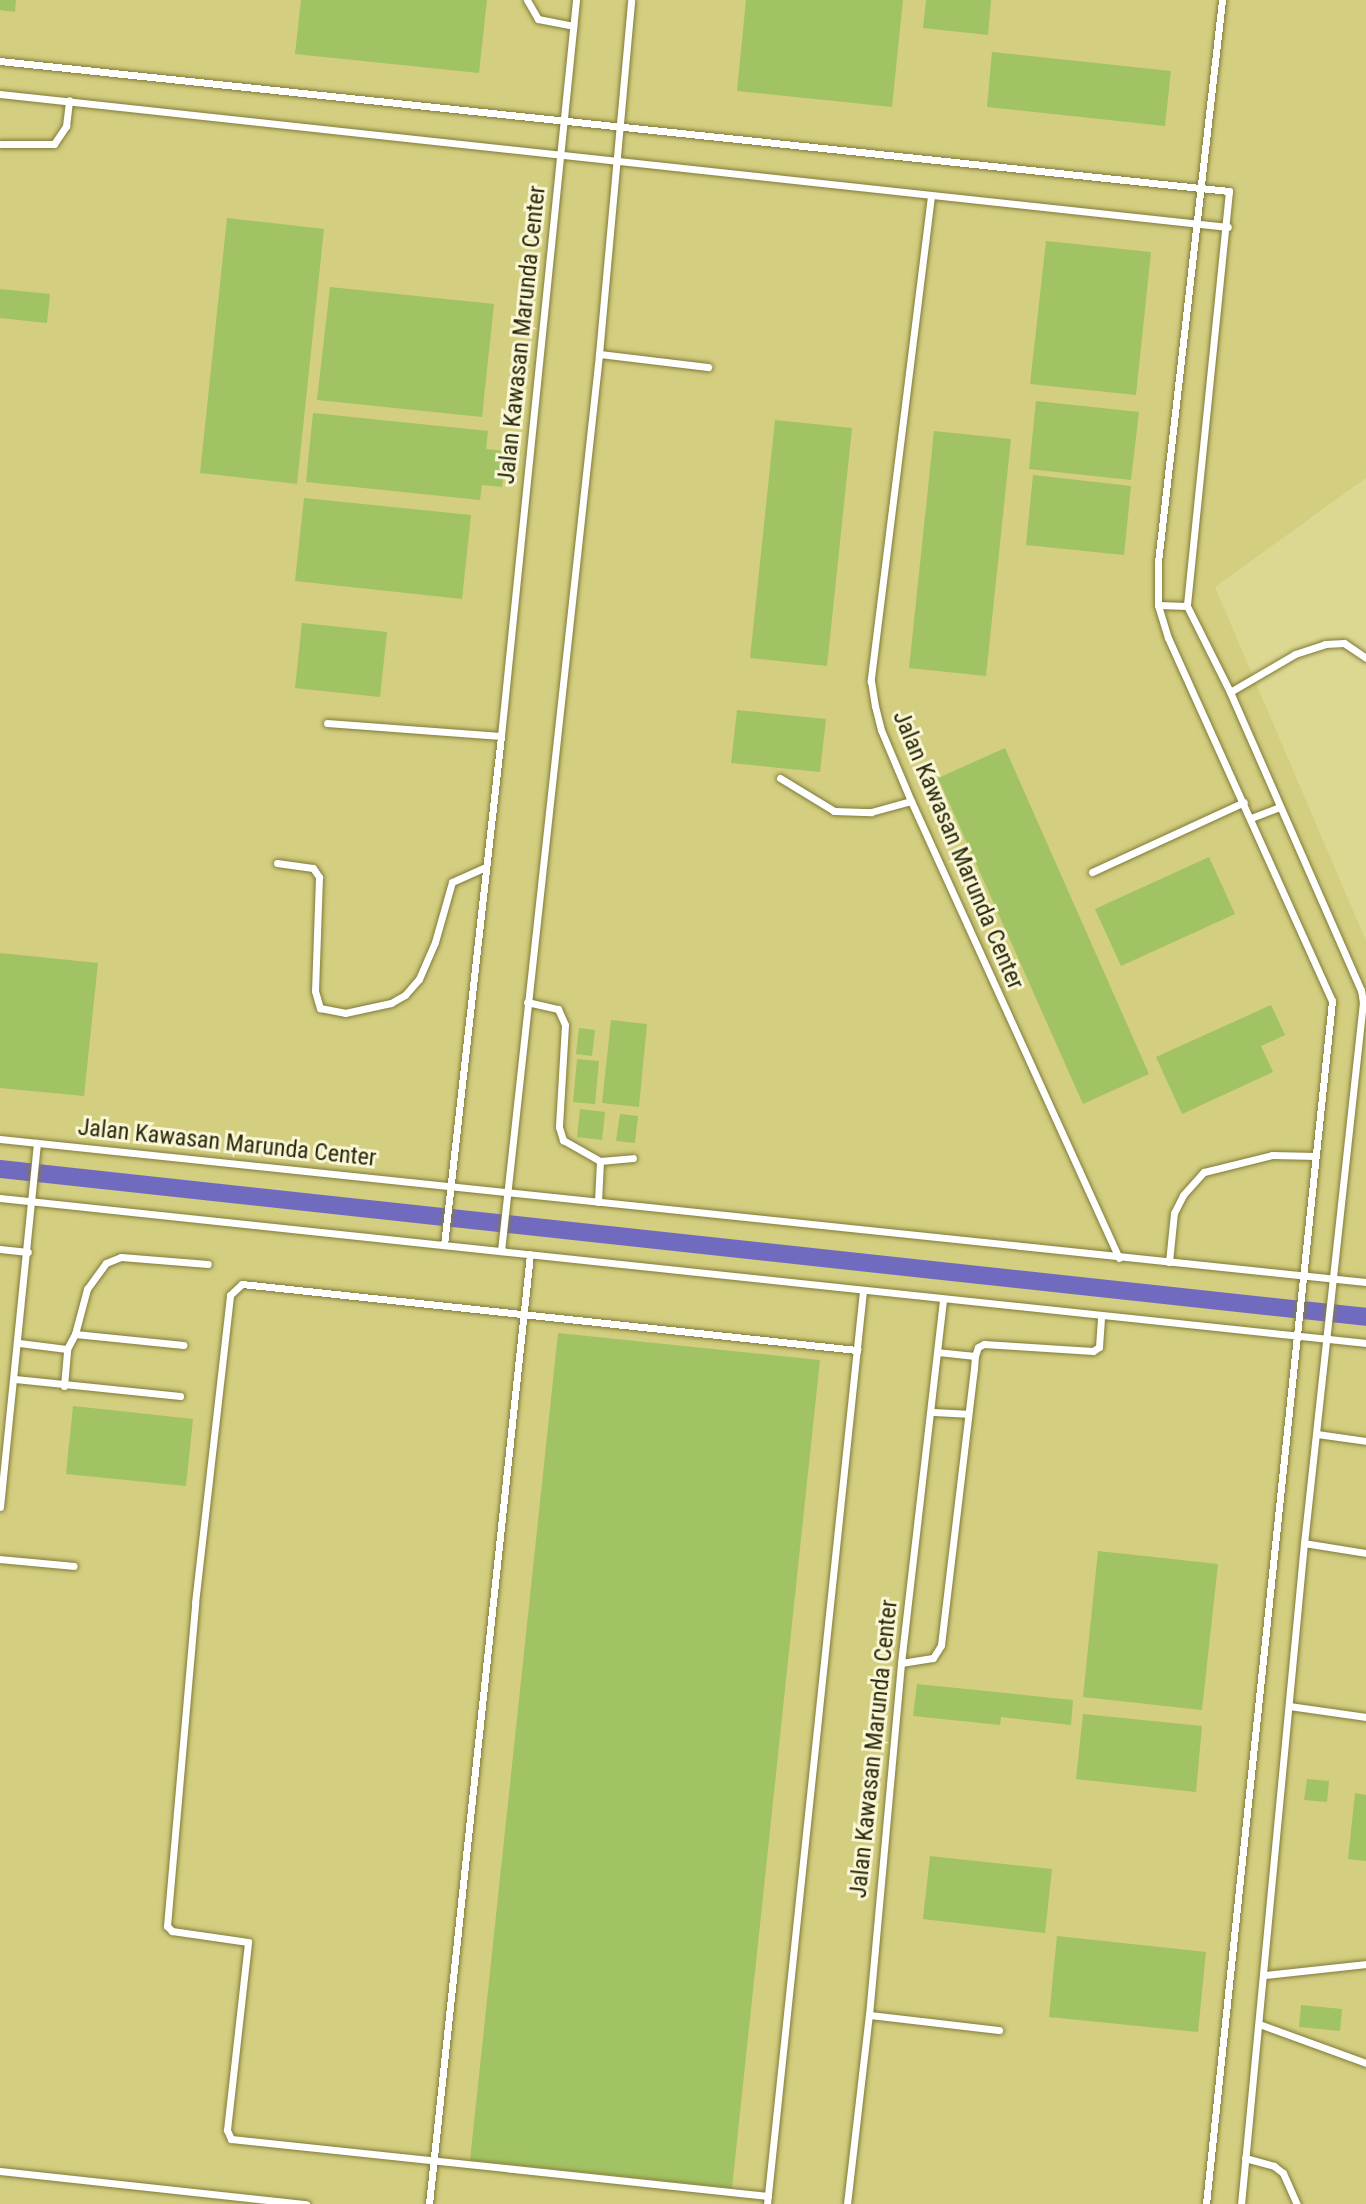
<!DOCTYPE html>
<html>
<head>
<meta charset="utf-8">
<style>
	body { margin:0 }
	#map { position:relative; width:1366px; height:2204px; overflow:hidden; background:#dcd892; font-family:"Roboto Condensed",sans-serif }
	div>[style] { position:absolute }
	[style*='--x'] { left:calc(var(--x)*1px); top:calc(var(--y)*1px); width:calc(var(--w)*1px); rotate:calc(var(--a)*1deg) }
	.built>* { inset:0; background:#d3ce80 }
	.canal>* { height:18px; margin:-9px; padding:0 9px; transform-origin:9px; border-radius:9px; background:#716bc0 }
	.building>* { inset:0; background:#a2c363 }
	.roads { filter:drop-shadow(0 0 2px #807b37) drop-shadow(0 0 2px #807b37) }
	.lane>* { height:7px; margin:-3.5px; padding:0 3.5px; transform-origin:3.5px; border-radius:3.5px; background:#fff }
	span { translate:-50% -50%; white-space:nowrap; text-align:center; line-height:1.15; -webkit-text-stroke:6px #f9f7d5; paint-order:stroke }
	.street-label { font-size:24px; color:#2b290d }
</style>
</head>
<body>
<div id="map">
	<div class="built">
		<i style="clip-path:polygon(0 0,1366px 0,1366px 478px,1215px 587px,1366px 941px,1366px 2204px,0 2204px)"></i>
	</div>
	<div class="canal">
		<i style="--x:0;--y:1169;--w:1374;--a:6.18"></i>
	</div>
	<div class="building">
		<i style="clip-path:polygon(0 0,16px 0,15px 12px,0 10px)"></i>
		<i style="clip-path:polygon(301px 0,487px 0,479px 73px,295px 54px)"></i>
		<i style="clip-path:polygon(746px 0,903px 0,892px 107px,737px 91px)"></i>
		<i style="clip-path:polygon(926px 0,991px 0,988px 35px,923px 28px)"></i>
		<i style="clip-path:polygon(992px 52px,1171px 71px,1165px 126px,987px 107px)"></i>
		<i style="clip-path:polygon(227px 218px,324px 229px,297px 484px,200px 473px)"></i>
		<i style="clip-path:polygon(1046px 241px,1151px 252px,1136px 395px,1030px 384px)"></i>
		<i style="clip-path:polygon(330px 287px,494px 304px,482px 417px,317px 400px)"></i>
		<i style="clip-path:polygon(0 289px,50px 294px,47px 323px,0 318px)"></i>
		<i style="clip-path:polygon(1036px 401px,1139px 412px,1131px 480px,1029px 469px)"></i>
		<i style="clip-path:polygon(313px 413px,488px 431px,486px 449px,506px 451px,502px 487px,482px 485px,480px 500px,306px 482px)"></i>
		<i style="clip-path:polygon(775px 420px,852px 428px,827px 666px,750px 658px)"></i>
		<i style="clip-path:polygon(934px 431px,1011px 439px,986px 676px,909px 668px)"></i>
		<i style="clip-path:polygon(1033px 475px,1131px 486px,1124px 555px,1026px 545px)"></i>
		<i style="clip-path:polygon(304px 498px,471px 515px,462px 599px,295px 581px)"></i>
		<i style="clip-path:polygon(302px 623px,387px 632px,380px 697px,295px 688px)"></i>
		<i style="clip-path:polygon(737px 710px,826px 719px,820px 772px,731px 763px)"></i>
		<i style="clip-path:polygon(1005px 748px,1149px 1074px,1083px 1104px,938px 778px)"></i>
		<i style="clip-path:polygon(1209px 857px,1235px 914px,1121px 966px,1095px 909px)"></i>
		<i style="clip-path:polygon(0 953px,98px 963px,84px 1096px,0 1088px)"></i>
		<i style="clip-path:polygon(1271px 1005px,1285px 1035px,1261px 1046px,1273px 1072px,1182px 1114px,1156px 1057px)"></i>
		<i style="clip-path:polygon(611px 1020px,647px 1024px,639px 1107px,602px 1103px)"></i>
		<i style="clip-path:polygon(579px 1028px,595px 1030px,592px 1056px,576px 1054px)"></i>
		<i style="clip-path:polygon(577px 1059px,599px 1061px,595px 1104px,573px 1102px)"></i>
		<i style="clip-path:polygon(580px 1109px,605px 1112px,602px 1140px,577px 1137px)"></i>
		<i style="clip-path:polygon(620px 1114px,638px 1116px,635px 1143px,616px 1141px)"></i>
		<i style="clip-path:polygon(558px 1333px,820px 1360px,732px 2188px,470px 2160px)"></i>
		<i style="clip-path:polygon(73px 1406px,193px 1419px,186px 1486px,66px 1474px)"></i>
		<i style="clip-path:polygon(1098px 1551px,1218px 1564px,1202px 1710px,1083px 1697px)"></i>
		<i style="clip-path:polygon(917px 1684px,1073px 1700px,1071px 1725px,1001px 1717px,1000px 1725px,913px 1716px)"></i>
		<i style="clip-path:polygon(1083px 1714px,1202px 1726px,1196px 1792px,1076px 1779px)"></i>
		<i style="clip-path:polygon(1307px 1779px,1329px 1781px,1327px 1802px,1304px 1800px)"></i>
		<i style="clip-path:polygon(1355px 1793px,1366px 1795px,1366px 1861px,1348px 1859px)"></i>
		<i style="clip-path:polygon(930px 1856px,1052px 1869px,1045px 1933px,923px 1919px)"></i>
		<i style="clip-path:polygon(1057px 1936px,1206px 1952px,1198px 2032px,1049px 2017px)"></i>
		<i style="clip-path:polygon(1301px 2005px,1342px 2009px,1340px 2031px,1299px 2027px)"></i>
	</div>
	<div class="roads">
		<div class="lane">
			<i style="--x:527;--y:0;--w:22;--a:60"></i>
			<i style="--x:538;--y:19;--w:36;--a:11"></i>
			<i style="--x:0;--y:61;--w:1236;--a:6.04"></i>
			<i style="--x:1229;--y:191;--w:417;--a:95.8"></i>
			<i style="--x:1187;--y:606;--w:96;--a:63.4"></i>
			<i style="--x:1230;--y:692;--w:326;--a:66.3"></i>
			<i style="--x:1361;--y:990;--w:12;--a:81"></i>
			<i style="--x:1363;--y:1002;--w:544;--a:96.22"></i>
			<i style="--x:1304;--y:1543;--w:664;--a:95.44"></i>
			<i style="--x:0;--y:94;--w:1235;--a:6.18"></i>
			<i style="--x:0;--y:144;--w:54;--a:0"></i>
			<i style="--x:54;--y:144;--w:22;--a:-56"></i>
			<i style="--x:66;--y:126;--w:26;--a:-83"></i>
			<i style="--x:931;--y:196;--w:489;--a:97.1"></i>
			<i style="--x:871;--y:681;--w:25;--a:81"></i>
			<i style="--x:875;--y:706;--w:25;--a:76"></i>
			<i style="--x:881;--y:730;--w:77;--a:67.1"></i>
			<i style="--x:911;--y:801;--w:502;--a:65.53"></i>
			<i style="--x:599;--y:354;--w:110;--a:6.8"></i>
			<i style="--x:1158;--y:605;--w:29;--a:2"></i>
			<i style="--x:1230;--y:692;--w:75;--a:-30.3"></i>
			<i style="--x:1295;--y:654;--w:32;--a:-18"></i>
			<i style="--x:1325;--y:644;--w:19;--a:-3"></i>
			<i style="--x:1344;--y:643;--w:27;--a:34"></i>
			<i style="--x:327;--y:723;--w:174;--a:4.3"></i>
			<i style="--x:780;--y:778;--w:63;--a:31.4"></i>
			<i style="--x:834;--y:811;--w:37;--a:2"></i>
			<i style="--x:871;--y:812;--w:41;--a:-15.4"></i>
			<i style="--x:1251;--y:818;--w:30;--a:-21"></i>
			<i style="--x:277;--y:863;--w:36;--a:8"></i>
			<i style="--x:313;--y:868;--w:11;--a:56"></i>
			<i style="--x:319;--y:877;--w:114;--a:92"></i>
			<i style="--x:315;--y:991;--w:18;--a:74"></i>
			<i style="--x:320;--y:1008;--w:25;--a:11"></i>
			<i style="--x:345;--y:1013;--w:47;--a:-12.3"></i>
			<i style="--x:391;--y:1003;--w:16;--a:-30"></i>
			<i style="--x:405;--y:995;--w:21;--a:-49"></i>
			<i style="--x:419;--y:979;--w:40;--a:-66.6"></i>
			<i style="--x:435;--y:942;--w:62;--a:-74.2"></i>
			<i style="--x:452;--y:882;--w:35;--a:-24"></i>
			<i style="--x:1092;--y:872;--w:167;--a:-24.7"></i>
			<i style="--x:527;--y:1002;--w:32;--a:13"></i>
			<i style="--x:558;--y:1009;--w:17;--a:66"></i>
			<i style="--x:565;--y:1025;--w:102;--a:93.4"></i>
			<i style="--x:559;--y:1127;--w:14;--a:73"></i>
			<i style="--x:563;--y:1140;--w:43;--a:29.6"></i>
			<i style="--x:600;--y:1161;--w:41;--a:92.8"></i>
			<i style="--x:0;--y:1139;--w:1373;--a:5.98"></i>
			<i style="--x:600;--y:1161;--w:33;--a:-5"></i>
			<i style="--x:0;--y:1198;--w:1374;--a:6.06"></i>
			<i style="--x:444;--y:1245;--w:512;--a:-83.61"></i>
			<i style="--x:501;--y:736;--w:740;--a:-84.18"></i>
			<i style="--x:0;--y:1249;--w:28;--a:6"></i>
			<i style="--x:501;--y:1251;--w:902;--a:-83.76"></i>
			<i style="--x:599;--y:354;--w:355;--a:-84.8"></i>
			<i style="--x:1169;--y:1262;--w:49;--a:-84.2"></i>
			<i style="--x:1174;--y:1213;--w:20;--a:-63"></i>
			<i style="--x:1183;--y:1195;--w:31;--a:-48"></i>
			<i style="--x:1204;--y:1172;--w:70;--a:-14"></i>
			<i style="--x:1272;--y:1155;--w:44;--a:1.3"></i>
			<i style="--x:75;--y:1334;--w:47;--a:-75.1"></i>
			<i style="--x:87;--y:1289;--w:32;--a:-54"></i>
			<i style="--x:106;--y:1263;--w:16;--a:-22"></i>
			<i style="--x:121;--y:1257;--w:87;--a:4.6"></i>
			<i style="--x:19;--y:1343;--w:48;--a:7.1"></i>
			<i style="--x:975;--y:1356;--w:9;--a:-72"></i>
			<i style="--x:978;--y:1347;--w:7;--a:-27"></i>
			<i style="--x:984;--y:1344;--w:109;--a:3.7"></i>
			<i style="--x:1093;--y:1351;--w:7;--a:-34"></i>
			<i style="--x:1099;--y:1347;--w:31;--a:-86"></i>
			<i style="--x:15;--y:1379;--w:166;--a:5.9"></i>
			<i style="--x:64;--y:1386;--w:37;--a:-85"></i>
			<i style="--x:67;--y:1349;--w:17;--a:-62"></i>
			<i style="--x:75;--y:1334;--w:109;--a:5.8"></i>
			<i style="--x:932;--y:1412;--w:36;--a:3"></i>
			<i style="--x:1317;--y:1434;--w:49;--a:8.1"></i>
			<i style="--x:0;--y:1507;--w:366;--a:-84.2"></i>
			<i style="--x:1304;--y:1543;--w:63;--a:9.2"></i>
			<i style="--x:0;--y:1559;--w:74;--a:5.4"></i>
			<i style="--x:901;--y:1663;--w:32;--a:-9"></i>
			<i style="--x:933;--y:1658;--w:15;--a:-58"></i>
			<i style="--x:941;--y:1645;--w:278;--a:-83.2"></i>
			<i style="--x:974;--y:1369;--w:13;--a:-86"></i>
			<i style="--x:975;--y:1356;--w:37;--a:-174"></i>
			<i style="--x:1289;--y:1706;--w:78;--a:8.1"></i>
			<i style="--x:1265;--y:1975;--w:102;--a:-6.2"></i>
			<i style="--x:869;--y:2015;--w:131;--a:6.6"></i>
			<i style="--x:1259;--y:2024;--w:114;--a:20"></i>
			<i style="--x:1245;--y:2158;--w:30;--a:15"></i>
			<i style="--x:1274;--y:2166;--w:11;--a:38"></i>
			<i style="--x:1283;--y:2173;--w:34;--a:66"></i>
			<i style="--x:0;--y:2171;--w:308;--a:6.2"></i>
			<i style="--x:768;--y:2196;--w:540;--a:-173.94"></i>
			<i style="--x:231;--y:2139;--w:10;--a:-114"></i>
			<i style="--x:227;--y:2130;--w:189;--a:-83.6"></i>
			<i style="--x:248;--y:1942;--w:77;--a:-171.8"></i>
			<i style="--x:172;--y:1931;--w:7;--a:-135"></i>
			<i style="--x:167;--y:1926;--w:324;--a:-85"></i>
			<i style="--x:195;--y:1603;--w:310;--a:-83.5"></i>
			<i style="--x:230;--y:1295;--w:16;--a:-43"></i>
			<i style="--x:242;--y:1284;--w:619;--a:6.13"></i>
			<i style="--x:429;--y:2204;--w:955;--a:-83.93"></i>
			<i style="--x:767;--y:2204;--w:919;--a:-84"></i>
			<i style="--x:847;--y:2204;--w:190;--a:-83.4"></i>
			<i style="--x:869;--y:2015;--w:353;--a:-84.8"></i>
			<i style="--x:901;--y:1663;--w:366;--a:-83.4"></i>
			<i style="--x:1206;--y:2204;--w:1210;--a:-84.02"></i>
			<i style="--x:1332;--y:1001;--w:398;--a:-114.3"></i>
			<i style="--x:1168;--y:638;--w:34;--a:-107"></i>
			<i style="--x:1158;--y:605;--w:43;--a:-90"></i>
			<i style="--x:1158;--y:562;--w:566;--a:-83.5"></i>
		</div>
	</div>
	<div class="street-label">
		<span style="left:522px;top:335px;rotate:-84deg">Jalan Kawasan Marunda Center</span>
		<span style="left:958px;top:850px;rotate:67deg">Jalan Kawasan Marunda Center</span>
		<span style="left:227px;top:1143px;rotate:6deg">Jalan Kawasan Marunda Center</span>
		<span style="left:874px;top:1749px;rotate:-84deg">Jalan Kawasan Marunda Center</span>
	</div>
</div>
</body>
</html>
